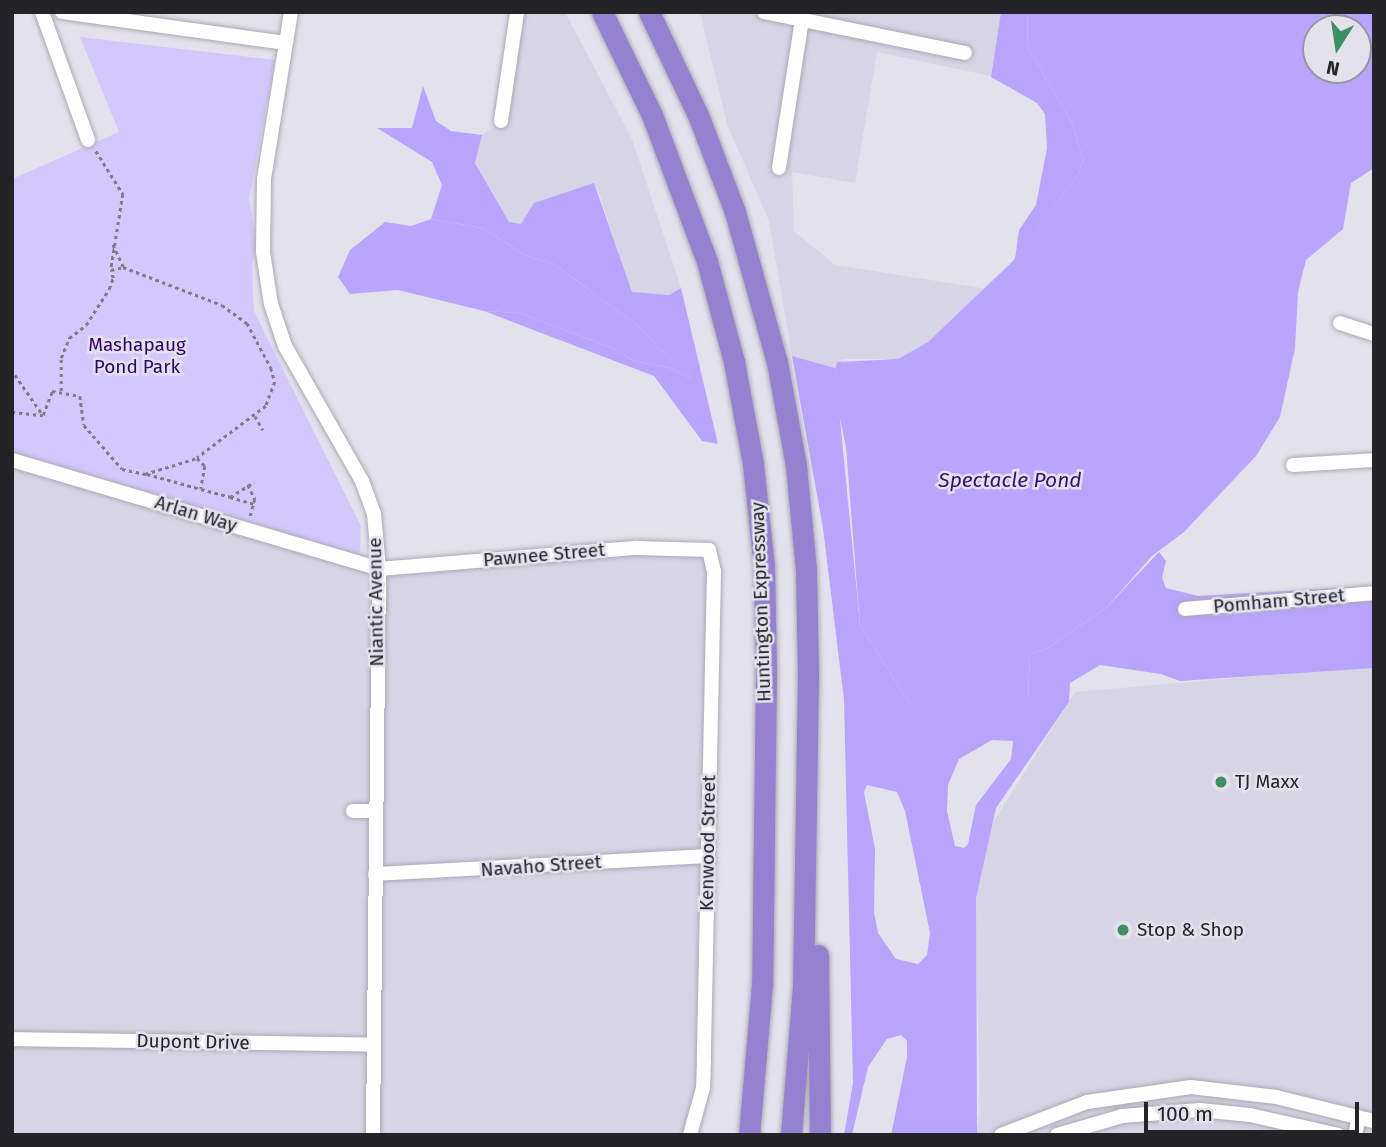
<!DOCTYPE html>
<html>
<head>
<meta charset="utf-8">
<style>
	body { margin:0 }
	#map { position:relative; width:1386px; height:1147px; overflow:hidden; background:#e3e1ec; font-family:"Fira Sans",sans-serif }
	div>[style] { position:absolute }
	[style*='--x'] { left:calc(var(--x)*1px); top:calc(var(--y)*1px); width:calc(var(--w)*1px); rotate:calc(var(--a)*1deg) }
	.built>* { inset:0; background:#d7d4e6 }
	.green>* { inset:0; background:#d2c8fd }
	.forest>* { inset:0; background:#b8a4fc }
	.water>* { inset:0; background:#baa5fe }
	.path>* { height:2.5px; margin-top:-1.25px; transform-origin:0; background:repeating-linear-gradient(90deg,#7e7d84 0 3.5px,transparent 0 7px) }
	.roads { filter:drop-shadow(0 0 2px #aaa9b3) drop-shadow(0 0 2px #aaa9b3) }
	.minor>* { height:14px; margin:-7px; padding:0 7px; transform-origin:7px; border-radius:7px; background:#fff }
	.highway>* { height:21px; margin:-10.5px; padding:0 10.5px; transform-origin:10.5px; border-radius:10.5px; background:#9481d0 }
	.dots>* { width:19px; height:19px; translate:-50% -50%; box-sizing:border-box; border:4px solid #e3e1ec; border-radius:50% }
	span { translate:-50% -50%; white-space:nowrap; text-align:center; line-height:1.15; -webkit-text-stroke:5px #e3e1ec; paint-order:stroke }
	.park-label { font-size:19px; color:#33006c }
	.street-label { font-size:19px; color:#242327 }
	.poi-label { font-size:19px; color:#242327 }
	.left { translate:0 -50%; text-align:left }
	.water-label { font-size:21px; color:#3b1077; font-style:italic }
	.frame { position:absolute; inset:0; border:14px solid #242327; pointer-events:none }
	.north { position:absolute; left:1302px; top:14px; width:70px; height:70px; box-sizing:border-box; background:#e3e1ec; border:2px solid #97959d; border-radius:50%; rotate:192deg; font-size:19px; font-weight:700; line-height:28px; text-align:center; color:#242327 }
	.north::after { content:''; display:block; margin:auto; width:24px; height:32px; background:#3b8f61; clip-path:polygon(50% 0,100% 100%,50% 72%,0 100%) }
	.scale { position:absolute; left:1144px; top:1102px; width:215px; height:32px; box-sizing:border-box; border:4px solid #242327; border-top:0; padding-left:9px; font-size:21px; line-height:24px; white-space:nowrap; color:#242327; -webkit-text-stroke:5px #e3e1ec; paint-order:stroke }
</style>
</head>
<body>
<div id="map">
	<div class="built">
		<i style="clip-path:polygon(516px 12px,565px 12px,632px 139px,681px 288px,669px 295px,632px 293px,597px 187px,534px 203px,521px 224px,509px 222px,475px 162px,482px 135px,497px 125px)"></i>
		<i style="clip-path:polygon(700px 12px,1001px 12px,991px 76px,877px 52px,855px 183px,792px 172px,794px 231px,835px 265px,988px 289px,928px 342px,898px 359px,843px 359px,835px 368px,792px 356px,769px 221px,727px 124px)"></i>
		<i style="clip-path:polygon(12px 462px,375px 569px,628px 549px,711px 557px,704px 1060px,689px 1135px,12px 1135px)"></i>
		<i style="clip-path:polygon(1374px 666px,1374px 1135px,975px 1135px,980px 1110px,974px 853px,1075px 692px)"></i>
	</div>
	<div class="green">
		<i style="clip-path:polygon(80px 37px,275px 60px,249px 199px,257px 244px,252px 265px,254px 311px,361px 526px,360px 555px,12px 452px,12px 179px,119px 132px)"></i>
	</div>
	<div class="forest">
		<i style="clip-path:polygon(1001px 12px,1027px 12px,1028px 48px,1072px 123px,1083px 160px,1079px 173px,1015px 259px,1019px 230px,1036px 205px,1047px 148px,1045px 114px,1037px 103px,991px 77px)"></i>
		<i style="clip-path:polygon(423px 86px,436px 121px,451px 131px,482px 135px,475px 163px,509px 222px,521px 224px,534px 203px,594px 183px,632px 292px,669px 295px,681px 288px,718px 444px,702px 441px,654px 376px,484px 311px,519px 313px,609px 347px,634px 361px,669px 368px,690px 378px,691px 369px,663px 352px,636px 324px,554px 264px,525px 255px,483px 228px,431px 219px,442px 185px,432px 162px,377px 128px,412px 128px)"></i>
		<i style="clip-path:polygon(evenodd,792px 356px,835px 368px,860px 625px,909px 703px,1028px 698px,1030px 655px,1048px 648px,1106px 608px,1159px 552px,1166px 561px,1162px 578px,1166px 588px,1198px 596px,1374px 586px,1374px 668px,1180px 681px,1161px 674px,1100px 665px,1070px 683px,1069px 702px,996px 808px,976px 898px,977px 1135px,891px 1135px,907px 1057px,907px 1041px,901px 1035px,887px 1039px,868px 1067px,852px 1135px,844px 1135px,853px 1083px,844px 700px,823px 528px,792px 356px,992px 740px,1013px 741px,1011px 759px,976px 805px,968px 844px,964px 848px,955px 846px,947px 811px,948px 785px,959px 759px,992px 740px,792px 356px,867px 785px,897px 792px,905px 811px,930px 933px,927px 955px,918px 964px,896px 959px,878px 933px,874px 912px,875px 849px,864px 792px,867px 785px)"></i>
	</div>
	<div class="water">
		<i style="clip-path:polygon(evenodd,1027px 12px,1374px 12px,1374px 168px,1351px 183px,1343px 229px,1306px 260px,1298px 292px,1295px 348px,1280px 417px,1256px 456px,1184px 532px,1152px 556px,1106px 608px,1048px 648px,1030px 655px,1028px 698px,1010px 717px,981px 721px,924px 713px,909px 703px,860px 625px,846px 447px,832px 381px,837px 362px,898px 359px,928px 342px,1013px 261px,1079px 173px,1083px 160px,1072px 123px,1028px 48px,1027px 12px,1316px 28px,1358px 28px,1358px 70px,1316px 70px,1316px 28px)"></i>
		<i style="clip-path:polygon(431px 219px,483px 228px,525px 255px,554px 264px,636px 324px,663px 352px,692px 369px,690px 378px,669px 368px,634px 361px,609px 347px,519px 313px,484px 311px,398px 290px,350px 294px,338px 277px,350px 250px,385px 222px,411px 226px)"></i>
	</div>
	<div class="path">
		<i style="--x:96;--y:151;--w:51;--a:57.9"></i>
		<i style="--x:123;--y:194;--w:77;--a:99"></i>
		<i style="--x:123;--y:267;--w:106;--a:21"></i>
		<i style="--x:222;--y:305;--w:31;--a:36"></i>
		<i style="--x:247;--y:323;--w:51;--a:61.9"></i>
		<i style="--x:271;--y:368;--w:15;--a:74"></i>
		<i style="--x:275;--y:382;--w:26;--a:111"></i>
		<i style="--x:266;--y:406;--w:86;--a:143"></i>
		<i style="--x:15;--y:375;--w:49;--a:55"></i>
		<i style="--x:61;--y:391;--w:33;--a:-90"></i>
		<i style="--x:61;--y:358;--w:22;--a:-68"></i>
		<i style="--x:69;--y:338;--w:21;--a:-37"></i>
		<i style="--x:86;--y:325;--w:43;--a:-57.4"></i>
		<i style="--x:109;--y:289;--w:12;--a:-70"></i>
		<i style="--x:113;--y:278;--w:8;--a:-104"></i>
		<i style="--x:111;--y:270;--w:12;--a:-14"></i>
		<i style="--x:123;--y:267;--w:26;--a:-115"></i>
		<i style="--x:12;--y:412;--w:31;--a:6"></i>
		<i style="--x:43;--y:415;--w:26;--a:-69"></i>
		<i style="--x:52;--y:391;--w:28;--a:10"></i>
		<i style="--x:80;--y:396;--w:29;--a:82"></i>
		<i style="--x:84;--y:425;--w:58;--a:49.2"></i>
		<i style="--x:122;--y:469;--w:24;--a:12"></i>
		<i style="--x:145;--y:474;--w:54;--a:-17.1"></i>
		<i style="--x:197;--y:458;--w:11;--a:45"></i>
		<i style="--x:205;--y:466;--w:23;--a:100"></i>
		<i style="--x:201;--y:489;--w:30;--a:15"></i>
		<i style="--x:230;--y:497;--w:28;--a:-32"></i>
		<i style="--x:255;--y:416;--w:16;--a:60"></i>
		<i style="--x:147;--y:474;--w:56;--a:15.5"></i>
		<i style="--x:248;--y:485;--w:16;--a:63"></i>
		<i style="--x:255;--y:499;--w:20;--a:105"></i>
		<i style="--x:230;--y:497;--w:25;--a:16"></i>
	</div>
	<div class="roads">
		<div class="minor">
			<i style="--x:42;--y:12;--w:136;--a:70.2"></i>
			<i style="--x:62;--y:12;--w:226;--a:7.9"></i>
			<i style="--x:291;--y:12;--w:169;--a:99.2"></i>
			<i style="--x:264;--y:179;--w:73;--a:90.8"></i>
			<i style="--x:263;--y:252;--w:53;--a:81.3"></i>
			<i style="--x:271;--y:304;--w:44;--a:71.6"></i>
			<i style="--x:285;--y:346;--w:155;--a:60.3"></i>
			<i style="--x:362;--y:481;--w:35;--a:70"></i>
			<i style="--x:374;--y:514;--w:55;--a:84.8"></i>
			<i style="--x:379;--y:569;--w:566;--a:90.61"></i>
			<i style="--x:764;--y:12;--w:205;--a:11.5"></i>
			<i style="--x:501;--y:121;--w:110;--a:-81.6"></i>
			<i style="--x:779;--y:168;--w:151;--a:-81.2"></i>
			<i style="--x:1340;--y:323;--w:36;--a:18"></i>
			<i style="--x:12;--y:460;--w:383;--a:16.5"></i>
			<i style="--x:379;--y:569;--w:259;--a:-4.7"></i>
			<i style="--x:637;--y:548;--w:72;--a:1.6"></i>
			<i style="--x:709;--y:550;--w:22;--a:77"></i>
			<i style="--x:714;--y:571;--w:490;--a:91.2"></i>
			<i style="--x:704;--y:1061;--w:27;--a:92"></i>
			<i style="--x:703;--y:1088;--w:49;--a:105.5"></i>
			<i style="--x:1293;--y:465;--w:81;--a:-3.5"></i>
			<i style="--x:1185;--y:609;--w:190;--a:-4.8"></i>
			<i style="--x:353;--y:811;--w:23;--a:0"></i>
			<i style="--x:375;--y:874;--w:331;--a:-3.1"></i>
			<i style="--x:12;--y:1039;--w:362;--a:0.9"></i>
			<i style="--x:1001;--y:1135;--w:92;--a:-21"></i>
			<i style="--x:1087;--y:1102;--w:105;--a:-8.2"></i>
			<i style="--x:1191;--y:1087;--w:86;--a:6.7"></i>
			<i style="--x:1276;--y:1097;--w:101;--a:13.8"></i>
			<i style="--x:1057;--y:1135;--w:68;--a:-16.3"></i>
			<i style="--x:1122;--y:1116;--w:78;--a:-4.4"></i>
			<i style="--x:1200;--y:1110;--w:50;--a:5.7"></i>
			<i style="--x:1250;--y:1115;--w:90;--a:12.8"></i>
			<i style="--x:1355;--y:1135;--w:18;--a:-77"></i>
		</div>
		<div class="highway">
			<i style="--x:602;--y:12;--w:114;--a:64.1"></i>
			<i style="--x:652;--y:115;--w:156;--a:69.4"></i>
			<i style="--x:707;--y:261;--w:105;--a:75"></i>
			<i style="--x:734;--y:362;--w:104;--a:79.4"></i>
			<i style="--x:753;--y:464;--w:104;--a:83.9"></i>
			<i style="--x:764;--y:567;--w:104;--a:88.9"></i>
			<i style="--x:766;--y:671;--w:313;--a:90.7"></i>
			<i style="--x:762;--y:984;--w:152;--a:94.9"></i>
			<i style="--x:649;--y:12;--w:114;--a:64.6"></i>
			<i style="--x:698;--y:115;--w:104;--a:69.1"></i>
			<i style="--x:735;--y:212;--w:156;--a:74.4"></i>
			<i style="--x:777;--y:362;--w:106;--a:79.6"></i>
			<i style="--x:796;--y:466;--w:104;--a:84.5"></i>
			<i style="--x:806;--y:570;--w:105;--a:88.9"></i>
			<i style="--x:808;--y:675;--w:311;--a:90.9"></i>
			<i style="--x:803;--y:986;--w:149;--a:94.6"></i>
			<i style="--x:818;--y:955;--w:180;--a:89.4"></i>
		</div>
	</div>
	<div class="dots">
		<i style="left:1221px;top:782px;background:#3b8f61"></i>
		<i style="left:1123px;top:930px;background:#3b8f61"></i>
	</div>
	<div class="park-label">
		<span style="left:137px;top:356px">Mashapaug<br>Pond Park</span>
	</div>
	<div class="street-label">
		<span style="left:196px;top:514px;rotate:17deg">Arlan Way</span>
		<span style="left:544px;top:555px;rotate:-5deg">Pawnee Street</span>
		<span style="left:1279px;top:601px;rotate:-5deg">Pomham Street</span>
		<span style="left:376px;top:602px;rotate:-91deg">Niantic Avenue</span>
		<span style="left:761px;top:602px;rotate:-92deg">Huntington Expressway</span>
		<span style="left:708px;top:843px;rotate:-89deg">Kenwood Street</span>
		<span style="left:541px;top:866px;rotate:-4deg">Navaho Street</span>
		<span style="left:193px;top:1042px;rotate:1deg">Dupont Drive</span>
	</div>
	<div class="poi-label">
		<span class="left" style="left:1235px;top:782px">TJ Maxx</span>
		<span class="left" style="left:1137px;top:930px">Stop &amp; Shop</span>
	</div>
	<div class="water-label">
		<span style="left:1010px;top:480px">Spectacle Pond</span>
	</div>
	<div class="frame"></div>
	<div class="north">N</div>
	<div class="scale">100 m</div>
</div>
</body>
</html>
